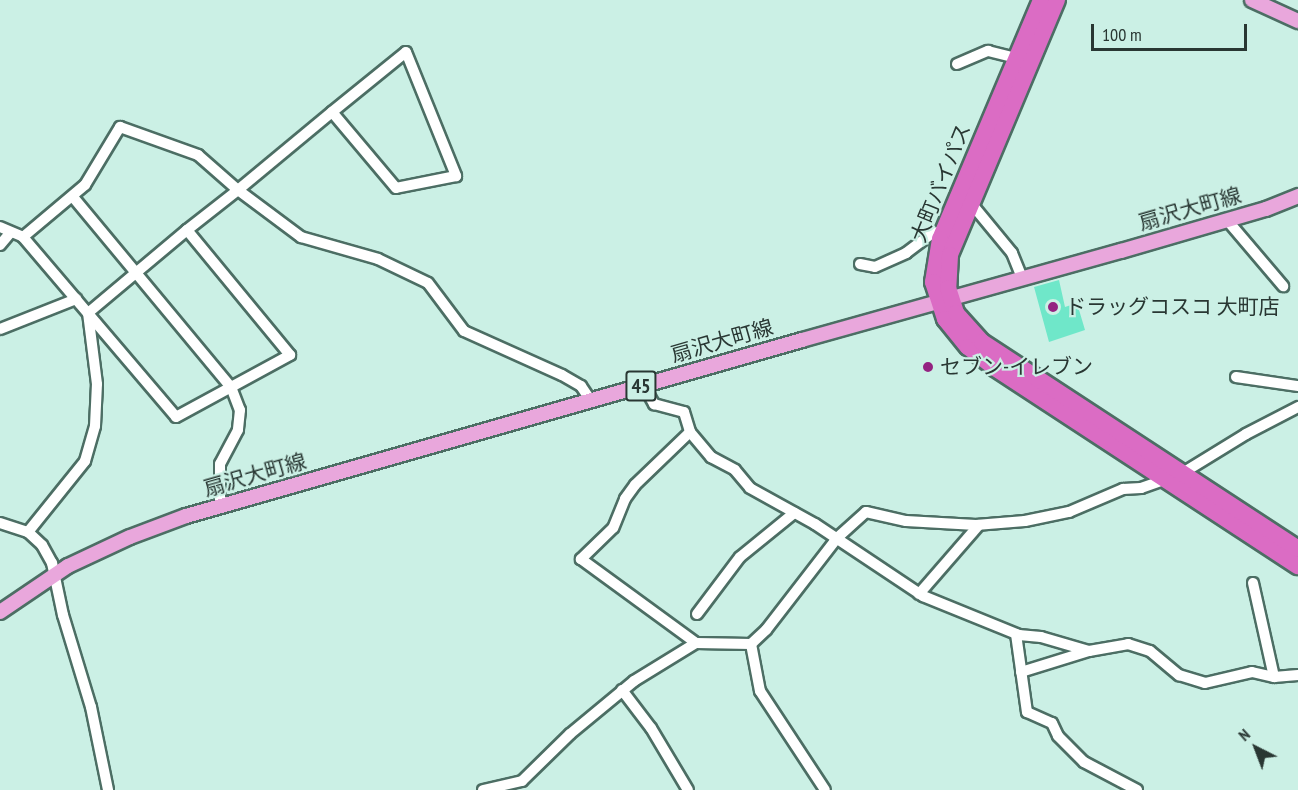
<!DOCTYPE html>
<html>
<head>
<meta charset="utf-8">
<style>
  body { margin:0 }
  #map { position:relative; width:1298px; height:790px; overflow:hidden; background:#cbf0e5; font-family:"PT Sans Narrow","Noto Sans JP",sans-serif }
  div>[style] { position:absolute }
  .building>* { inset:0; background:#6fe7c9 }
  .roads { filter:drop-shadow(2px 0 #4c6e64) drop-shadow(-2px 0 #4c6e64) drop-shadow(0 2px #4c6e64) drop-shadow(0 -2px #4c6e64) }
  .minor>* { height:10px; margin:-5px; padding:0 5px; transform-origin:5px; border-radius:5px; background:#fff }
  .major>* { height:14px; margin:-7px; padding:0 7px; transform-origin:7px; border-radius:7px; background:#e9a7dc }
  .highway>* { height:16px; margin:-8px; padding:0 8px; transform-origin:8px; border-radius:8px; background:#db6cc4 }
  .dots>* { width:16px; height:16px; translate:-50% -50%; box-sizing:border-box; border:3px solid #cbf0e5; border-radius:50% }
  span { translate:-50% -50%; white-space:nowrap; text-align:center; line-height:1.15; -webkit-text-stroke:4.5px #cbf0e5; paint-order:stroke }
  .shield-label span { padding:2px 4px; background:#cbf0e5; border:2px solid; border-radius:4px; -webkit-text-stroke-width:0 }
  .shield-label { font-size:20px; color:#293733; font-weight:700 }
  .street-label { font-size:21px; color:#293733 }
  .poi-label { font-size:21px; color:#293733 }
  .left { translate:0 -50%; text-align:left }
  .north { position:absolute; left:1226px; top:718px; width:60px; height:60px; -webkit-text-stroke:4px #cbf0e5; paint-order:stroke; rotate:318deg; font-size:16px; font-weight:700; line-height:24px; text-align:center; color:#293733 }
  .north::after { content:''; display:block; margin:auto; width:21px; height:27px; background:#293733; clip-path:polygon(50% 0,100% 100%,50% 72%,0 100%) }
  .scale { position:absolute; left:1091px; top:24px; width:156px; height:27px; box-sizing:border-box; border:3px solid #293733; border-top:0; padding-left:8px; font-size:18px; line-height:21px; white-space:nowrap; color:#293733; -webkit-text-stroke:4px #cbf0e5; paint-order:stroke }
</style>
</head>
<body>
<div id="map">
  <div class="building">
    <i style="clip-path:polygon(1059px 280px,1065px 307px,1077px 303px,1085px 330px,1049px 342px,1034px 287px)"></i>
  </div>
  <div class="roads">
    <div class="minor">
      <i style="left:957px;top:64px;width:34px;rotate:-23deg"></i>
      <i style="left:988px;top:51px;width:29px;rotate:14deg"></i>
      <i style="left:73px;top:197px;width:247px;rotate:50.3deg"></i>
      <i style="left:231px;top:387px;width:25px;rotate:69deg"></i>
      <i style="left:240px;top:410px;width:20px;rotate:96deg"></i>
      <i style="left:238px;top:430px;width:38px;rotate:118deg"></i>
      <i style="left:220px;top:464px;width:43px;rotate:90deg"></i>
      <i style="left:970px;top:202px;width:66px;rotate:50.5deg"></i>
      <i style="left:1012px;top:253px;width:27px;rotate:68deg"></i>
      <i style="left:1227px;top:220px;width:87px;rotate:49.7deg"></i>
      <i style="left:0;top:227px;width:25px;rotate:23deg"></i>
      <i style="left:23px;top:237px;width:236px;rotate:49.6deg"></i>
      <i style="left:176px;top:417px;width:130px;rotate:-28.5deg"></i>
      <i style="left:290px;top:355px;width:162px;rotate:-129.5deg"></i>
      <i style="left:23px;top:237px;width:81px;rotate:-40deg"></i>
      <i style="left:85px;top:185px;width:68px;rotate:-58.9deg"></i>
      <i style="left:120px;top:127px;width:83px;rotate:19.7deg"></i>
      <i style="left:198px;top:155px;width:53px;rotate:41.2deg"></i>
      <i style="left:238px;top:190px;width:79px;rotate:36.7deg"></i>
      <i style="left:301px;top:237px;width:80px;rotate:15.9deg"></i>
      <i style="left:378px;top:259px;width:55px;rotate:25.6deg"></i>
      <i style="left:428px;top:283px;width:60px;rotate:53.1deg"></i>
      <i style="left:464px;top:331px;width:107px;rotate:24.2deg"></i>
      <i style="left:562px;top:375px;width:22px;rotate:30deg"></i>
      <i style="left:581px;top:386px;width:18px;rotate:56deg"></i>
      <i style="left:0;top:245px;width:16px;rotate:-50deg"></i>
      <i style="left:860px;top:264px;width:15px;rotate:11deg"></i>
      <i style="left:875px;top:267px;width:34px;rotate:-24deg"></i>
      <i style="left:906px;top:253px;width:34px;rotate:-37deg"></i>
      <i style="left:933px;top:233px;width:10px;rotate:-11deg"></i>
      <i style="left:88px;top:313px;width:129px;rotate:-40deg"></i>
      <i style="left:187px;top:230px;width:65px;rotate:-38.1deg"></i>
      <i style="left:238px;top:190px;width:122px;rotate:-39.7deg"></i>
      <i style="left:332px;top:112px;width:95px;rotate:-39deg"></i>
      <i style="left:406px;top:52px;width:134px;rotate:68deg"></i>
      <i style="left:456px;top:176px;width:61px;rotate:168.7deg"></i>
      <i style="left:396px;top:188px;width:99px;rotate:-130.1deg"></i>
      <i style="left:0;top:329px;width:82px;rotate:-21.5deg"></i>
      <i style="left:1236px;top:377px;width:63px;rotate:8.3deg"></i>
      <i style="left:644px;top:386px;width:21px;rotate:61deg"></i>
      <i style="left:654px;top:404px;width:31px;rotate:15deg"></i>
      <i style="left:684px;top:412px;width:21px;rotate:73deg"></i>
      <i style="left:690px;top:432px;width:33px;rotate:50deg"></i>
      <i style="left:711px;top:457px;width:27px;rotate:28deg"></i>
      <i style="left:735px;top:470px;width:23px;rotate:50deg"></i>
      <i style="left:750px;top:488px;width:74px;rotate:29deg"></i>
      <i style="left:815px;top:524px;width:130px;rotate:33.7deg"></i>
      <i style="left:923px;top:596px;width:104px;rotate:22.1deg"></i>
      <i style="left:1019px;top:635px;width:22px;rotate:5deg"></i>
      <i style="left:1041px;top:637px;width:50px;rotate:16.3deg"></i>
      <i style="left:1089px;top:651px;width:40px;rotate:-10deg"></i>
      <i style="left:1128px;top:644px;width:23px;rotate:18deg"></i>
      <i style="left:1150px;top:651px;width:38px;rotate:40deg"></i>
      <i style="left:1179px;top:675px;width:27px;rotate:17deg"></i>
      <i style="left:1205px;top:683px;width:48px;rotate:-13.2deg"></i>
      <i style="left:1252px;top:672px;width:23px;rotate:13deg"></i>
      <i style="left:1274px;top:677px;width:24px;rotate:-5deg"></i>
      <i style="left:690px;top:432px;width:76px;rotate:136.1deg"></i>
      <i style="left:635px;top:485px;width:17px;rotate:126deg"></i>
      <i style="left:625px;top:499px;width:31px;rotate:112deg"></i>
      <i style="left:613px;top:528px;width:45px;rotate:135.9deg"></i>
      <i style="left:581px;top:559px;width:142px;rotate:36.1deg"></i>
      <i style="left:0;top:523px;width:29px;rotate:18deg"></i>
      <i style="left:28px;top:532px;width:19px;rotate:43deg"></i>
      <i style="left:42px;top:545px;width:21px;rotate:61deg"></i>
      <i style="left:52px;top:563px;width:53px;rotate:78.1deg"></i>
      <i style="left:63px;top:615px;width:96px;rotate:73.1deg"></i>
      <i style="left:91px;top:707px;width:85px;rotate:78.4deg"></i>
      <i style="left:28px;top:532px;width:91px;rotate:-51.2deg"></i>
      <i style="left:85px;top:461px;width:36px;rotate:-74deg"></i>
      <i style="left:95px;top:426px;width:42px;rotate:-87.3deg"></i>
      <i style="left:97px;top:384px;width:72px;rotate:-97.2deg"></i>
      <i style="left:1253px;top:583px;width:96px;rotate:77.4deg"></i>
      <i style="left:919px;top:594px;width:91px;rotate:-49deg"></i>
      <i style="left:697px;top:614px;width:71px;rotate:-53deg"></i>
      <i style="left:740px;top:557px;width:70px;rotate:-39.2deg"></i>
      <i style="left:1016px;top:634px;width:79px;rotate:82deg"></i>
      <i style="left:1027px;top:712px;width:27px;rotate:24deg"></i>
      <i style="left:1052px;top:723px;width:14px;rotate:65deg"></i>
      <i style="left:1058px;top:736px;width:37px;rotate:45deg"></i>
      <i style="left:1084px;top:762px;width:60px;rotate:27.8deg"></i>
      <i style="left:751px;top:644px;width:48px;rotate:79.2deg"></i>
      <i style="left:760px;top:691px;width:118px;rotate:56.7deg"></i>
      <i style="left:1021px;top:672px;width:71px;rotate:-17.2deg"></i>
      <i style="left:622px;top:690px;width:48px;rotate:52.7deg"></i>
      <i style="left:651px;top:728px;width:72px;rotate:59.2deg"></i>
      <i style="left:483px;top:790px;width:40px;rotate:-13deg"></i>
      <i style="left:522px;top:781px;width:67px;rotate:-44.4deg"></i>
      <i style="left:570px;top:734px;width:83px;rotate:-39.6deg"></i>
      <i style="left:634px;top:681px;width:73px;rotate:-31.5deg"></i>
      <i style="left:696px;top:643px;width:55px;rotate:1deg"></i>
      <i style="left:751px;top:644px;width:21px;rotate:-43deg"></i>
      <i style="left:766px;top:630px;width:116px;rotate:-52.3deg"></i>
      <i style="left:837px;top:538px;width:39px;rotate:-42deg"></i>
      <i style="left:866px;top:512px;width:41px;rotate:12.7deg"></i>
      <i style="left:906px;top:521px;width:70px;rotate:3.3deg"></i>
      <i style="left:976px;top:525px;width:49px;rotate:-4.7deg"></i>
      <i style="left:1025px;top:521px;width:45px;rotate:-11.6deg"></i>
      <i style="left:1069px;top:512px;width:59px;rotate:-23.1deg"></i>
      <i style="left:1123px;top:489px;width:18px;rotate:-3deg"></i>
      <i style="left:1141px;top:488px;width:42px;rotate:-19.3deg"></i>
      <i style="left:1181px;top:474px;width:76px;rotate:-31.6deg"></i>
      <i style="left:1246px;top:434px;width:59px;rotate:-27.4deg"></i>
    </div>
    <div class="major">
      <i style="left:1252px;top:0;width:51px;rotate:24.5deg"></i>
      <i style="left:0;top:612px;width:82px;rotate:-34.1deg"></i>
      <i style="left:68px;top:566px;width:68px;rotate:-25.1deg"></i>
      <i style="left:130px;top:537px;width:60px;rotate:-20.6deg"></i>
      <i style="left:186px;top:516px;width:641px;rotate:-15.95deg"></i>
      <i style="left:802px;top:340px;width:331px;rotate:-15.6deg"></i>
      <i style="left:1121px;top:251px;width:151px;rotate:-16.2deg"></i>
      <i style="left:1266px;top:209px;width:35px;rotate:-22deg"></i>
    </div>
    <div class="highway">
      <i style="left:1041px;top:0;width:259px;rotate:112.9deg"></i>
      <i style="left:940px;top:239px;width:44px;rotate:99.2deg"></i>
      <i style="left:933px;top:282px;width:39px;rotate:72deg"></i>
      <i style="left:945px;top:319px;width:36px;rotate:51deg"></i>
      <i style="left:968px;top:347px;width:34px;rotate:38deg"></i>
      <i style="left:995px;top:368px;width:362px;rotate:33.2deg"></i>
      <i style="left:1057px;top:0;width:277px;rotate:112.8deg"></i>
      <i style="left:950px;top:255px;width:33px;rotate:93deg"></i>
      <i style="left:948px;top:288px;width:26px;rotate:72deg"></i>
      <i style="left:956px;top:313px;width:39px;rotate:48deg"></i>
      <i style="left:982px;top:342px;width:378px;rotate:33.2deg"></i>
    </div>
  </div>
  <div class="dots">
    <i style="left:1053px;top:307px;background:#942281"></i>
    <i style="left:928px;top:367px;background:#942281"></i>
  </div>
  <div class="shield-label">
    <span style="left:641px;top:386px">45</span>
  </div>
  <div class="street-label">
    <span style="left:941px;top:183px;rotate:-68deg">大町バイパス</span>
    <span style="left:1190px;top:209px;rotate:-16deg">扇沢大町線</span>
    <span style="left:722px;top:341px;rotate:-16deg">扇沢大町線</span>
    <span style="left:255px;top:475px;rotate:-16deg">扇沢大町線</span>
  </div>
  <div class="poi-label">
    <span class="left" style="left:1065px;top:307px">ドラッグコスコ 大町店</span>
    <span class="left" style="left:940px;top:367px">セブン-イレブン</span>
  </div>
  <div class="north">N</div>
  <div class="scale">100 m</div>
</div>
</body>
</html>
